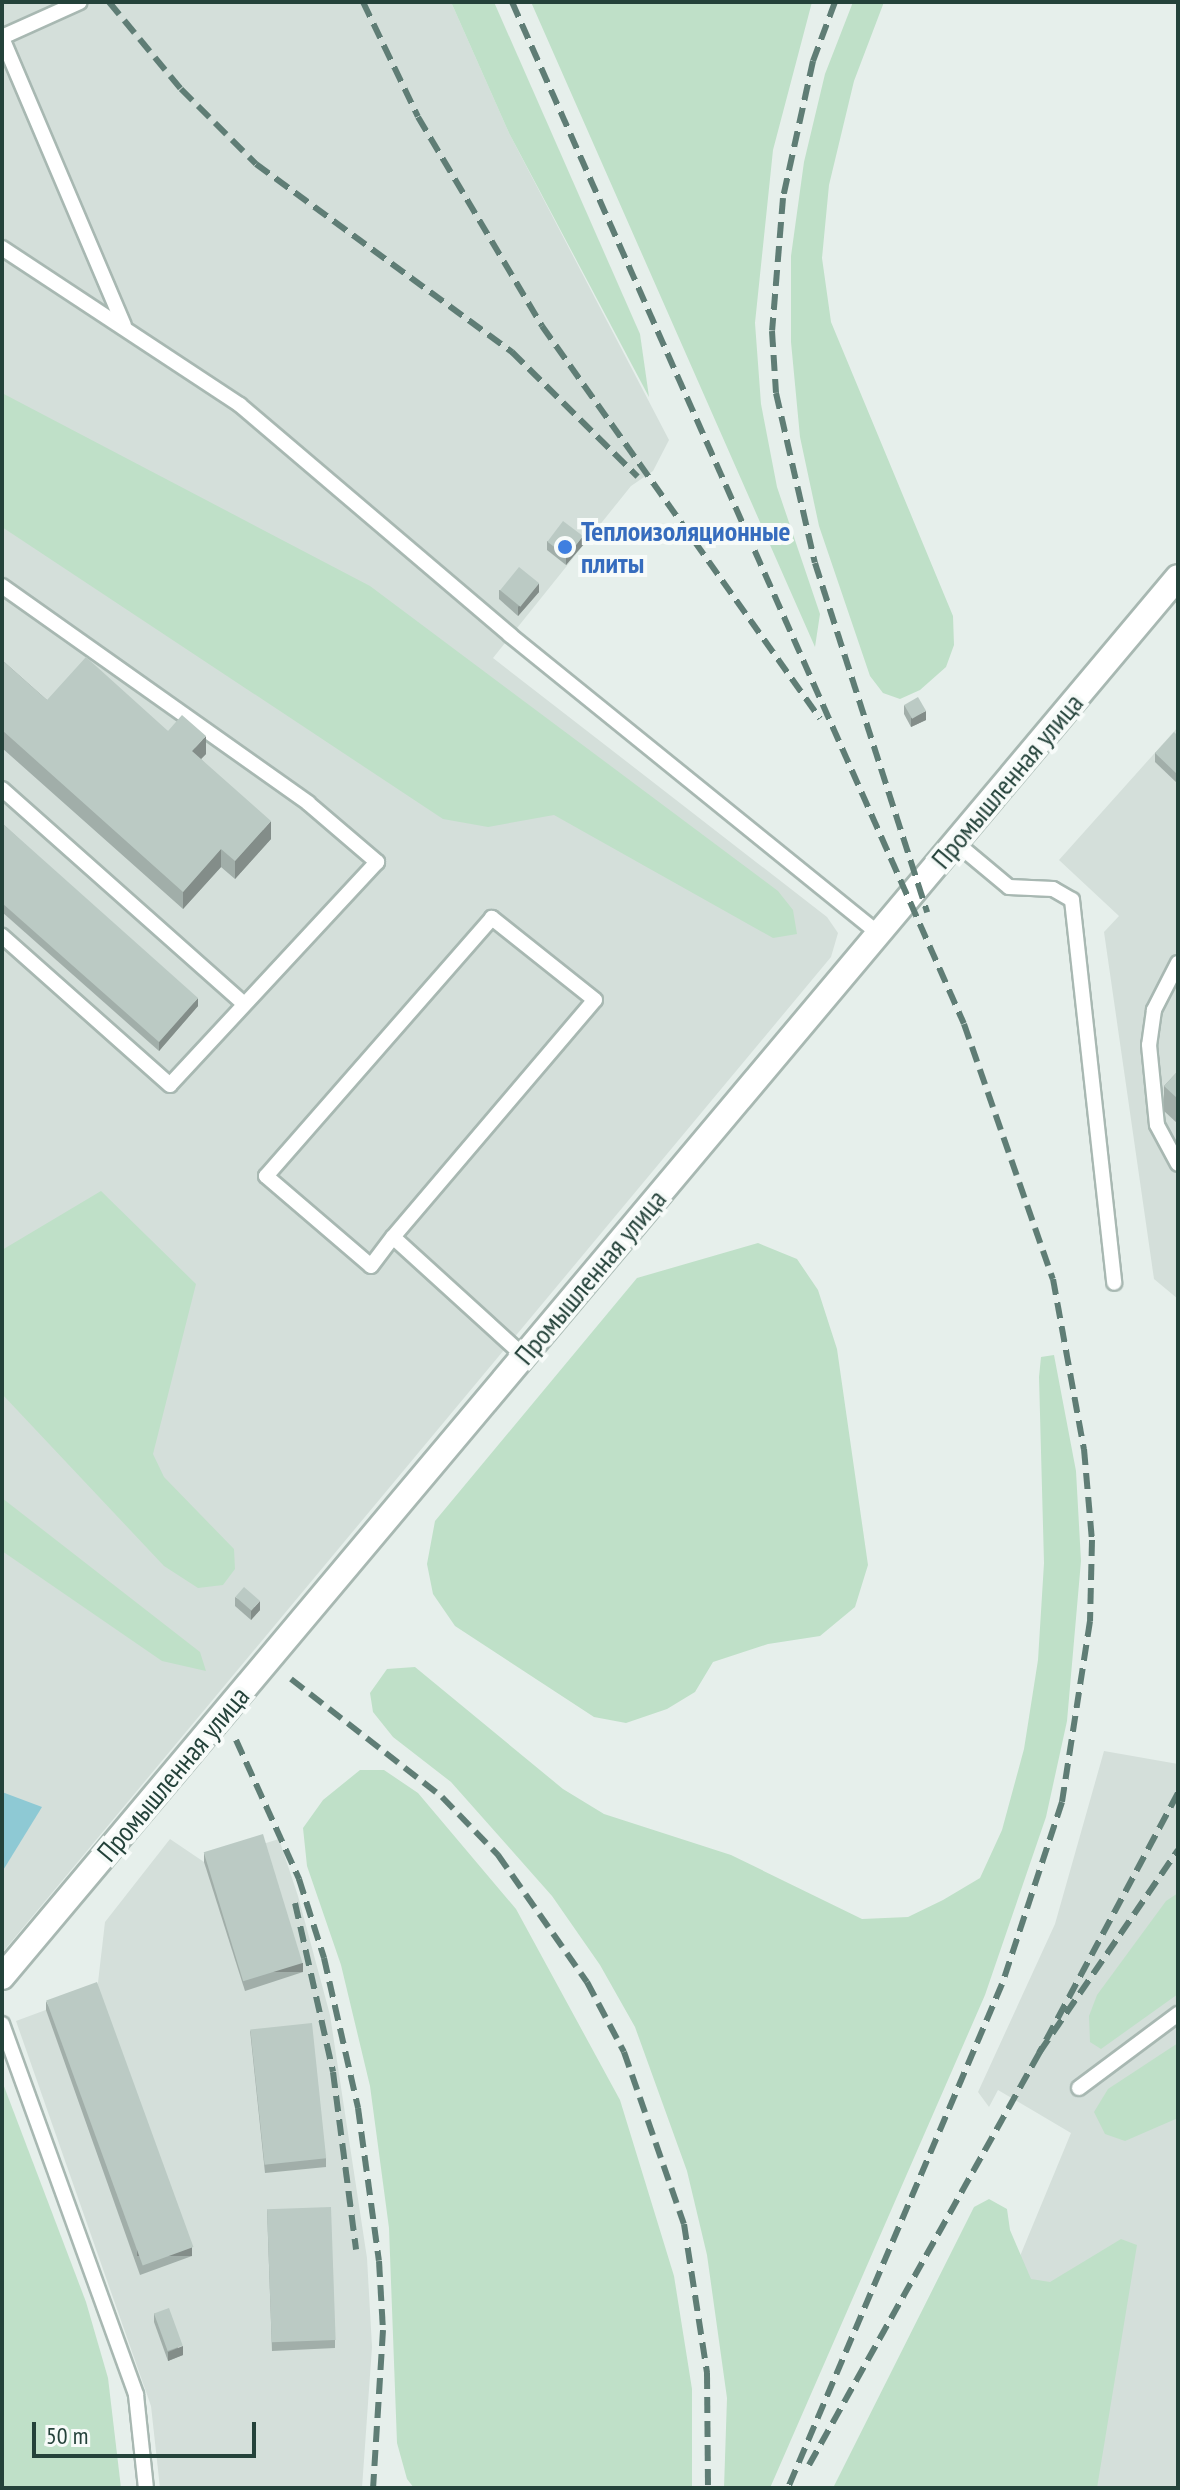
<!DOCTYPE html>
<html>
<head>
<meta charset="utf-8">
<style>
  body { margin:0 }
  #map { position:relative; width:1180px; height:2490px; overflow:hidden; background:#e6efeb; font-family:"PT Sans Narrow",sans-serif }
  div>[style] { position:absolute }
  .built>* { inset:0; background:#d4dfda }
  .green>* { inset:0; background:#bfe0c8 }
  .water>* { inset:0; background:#8ec9d4 }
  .roads { filter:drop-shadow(2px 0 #a8b8b2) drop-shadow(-2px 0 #a8b8b2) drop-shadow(0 2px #a8b8b2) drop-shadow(0 -2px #a8b8b2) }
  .lane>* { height:14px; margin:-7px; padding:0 7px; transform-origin:7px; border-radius:7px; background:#fff }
  .street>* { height:24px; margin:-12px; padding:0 12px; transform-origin:12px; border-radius:12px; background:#fff }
  .rail>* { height:6px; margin-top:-3px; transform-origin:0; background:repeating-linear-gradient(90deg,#5f7d75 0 16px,transparent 0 24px) }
  .wall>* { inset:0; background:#a1aea9 }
  .shaded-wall>* { inset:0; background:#838d89; transform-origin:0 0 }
  .building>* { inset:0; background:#bbcac4; transform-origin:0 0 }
  .dots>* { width:22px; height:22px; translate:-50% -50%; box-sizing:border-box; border:4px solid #f7fbf9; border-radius:50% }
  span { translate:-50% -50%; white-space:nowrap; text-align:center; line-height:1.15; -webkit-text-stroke:8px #f7fbf9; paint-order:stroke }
  .shop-label { font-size:28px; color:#366cbe; font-weight:700 }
  .left { translate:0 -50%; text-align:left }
  .street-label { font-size:28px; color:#24423a }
  .frame { position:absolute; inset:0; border:4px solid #24423a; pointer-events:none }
  .scale { position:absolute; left:32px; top:2422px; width:224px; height:36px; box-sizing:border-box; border:4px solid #24423a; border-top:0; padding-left:10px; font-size:24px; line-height:28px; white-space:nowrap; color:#24423a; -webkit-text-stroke:6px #f7fbf9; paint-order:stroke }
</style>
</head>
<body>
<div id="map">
  <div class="built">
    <i style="clip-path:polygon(2px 2px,451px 2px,509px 133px,669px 440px,653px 471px,631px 486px,493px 658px,827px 917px,838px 933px,831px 957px,2px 1953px)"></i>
    <i style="clip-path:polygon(1178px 727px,1178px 1299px,1154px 1279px,1104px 932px,1119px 916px,1059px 860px)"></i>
    <i style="clip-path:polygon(1104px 1751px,1178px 1764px,1178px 2488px,924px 2488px,1071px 2133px,998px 2090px,989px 2107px,978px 2092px,1055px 1924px)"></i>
    <i style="clip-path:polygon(170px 1839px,204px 1862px,279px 1839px,298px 1896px,330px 2015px,367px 2258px,372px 2347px,362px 2488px,160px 2488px,151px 2406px,16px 2021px,97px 1991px,105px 1922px)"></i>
  </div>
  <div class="green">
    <i style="clip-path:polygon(451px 2px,494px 2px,640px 334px,649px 397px,509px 133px)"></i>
    <i style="clip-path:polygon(531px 2px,812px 2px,773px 150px,755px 323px,761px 404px,777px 487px,820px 614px,815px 647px)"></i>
    <i style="clip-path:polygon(853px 2px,884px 2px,854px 81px,829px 185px,822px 258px,831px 322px,953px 616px,954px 645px,946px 667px,920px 690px,900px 699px,883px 693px,870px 676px,819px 526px,800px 437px,791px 342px,791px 256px,804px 162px,825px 74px)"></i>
    <i style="clip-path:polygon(2px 393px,370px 586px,778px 891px,793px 910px,797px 934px,773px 938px,554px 815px,488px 827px,443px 819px,2px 527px)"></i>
    <i style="clip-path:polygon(101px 1191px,196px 1284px,153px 1454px,164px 1477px,234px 1549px,235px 1569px,223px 1585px,198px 1588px,164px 1566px,2px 1394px,2px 1250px)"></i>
    <i style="clip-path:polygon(758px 1243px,797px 1259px,818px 1290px,837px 1349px,868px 1565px,855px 1607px,820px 1636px,768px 1644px,713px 1662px,695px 1692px,667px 1709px,626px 1723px,594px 1717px,455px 1626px,433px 1594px,427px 1564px,435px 1521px,637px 1278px)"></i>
    <i style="clip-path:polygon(1054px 1355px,1076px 1471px,1081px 1561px,1067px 1721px,1046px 1817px,985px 1995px,770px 2488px,724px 2488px,727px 2398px,707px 2255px,687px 2171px,635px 2027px,600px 1965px,552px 1896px,451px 1782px,393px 1737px,373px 1712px,370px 1693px,387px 1669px,415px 1667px,563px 1789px,604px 1814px,731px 1855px,862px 1919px,908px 1917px,943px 1900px,980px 1878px,1002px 1830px,1024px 1749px,1038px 1660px,1044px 1563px,1039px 1377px,1041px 1357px)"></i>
    <i style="clip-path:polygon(2px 1498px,200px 1652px,206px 1671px,162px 1661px,2px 1551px)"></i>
    <i style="clip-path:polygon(360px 1770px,384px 1770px,418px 1793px,516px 1909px,620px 2100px,674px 2276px,692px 2389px,692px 2488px,414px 2488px,407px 2479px,397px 2443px,389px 2228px,370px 2086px,341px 1965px,307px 1866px,303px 1828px,323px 1800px)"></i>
    <i style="clip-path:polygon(1178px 1893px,1178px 1994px,1101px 2049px,1090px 2042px,1089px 2016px,1097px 1995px,1166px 1901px)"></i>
    <i style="clip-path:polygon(1178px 2043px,1178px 2118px,1125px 2141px,1105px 2134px,1094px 2112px,1108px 2089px)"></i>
    <i style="clip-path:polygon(2px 2081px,86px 2302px,108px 2378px,121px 2488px,2px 2488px)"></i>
    <i style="clip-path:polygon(989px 2199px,1007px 2209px,1010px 2230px,1031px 2279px,1050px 2282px,1121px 2239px,1137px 2245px,1097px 2488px,833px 2488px,974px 2207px)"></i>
  </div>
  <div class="water">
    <i style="clip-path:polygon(2px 1792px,42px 1807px,2px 1872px)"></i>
  </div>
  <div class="roads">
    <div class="lane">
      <i style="left:2px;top:37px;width:85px;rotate:-24.2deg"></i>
      <i style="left:2px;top:38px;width:312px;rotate:67deg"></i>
      <i style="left:2px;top:248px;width:285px;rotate:33.4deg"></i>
      <i style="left:240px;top:405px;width:355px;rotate:40.4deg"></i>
      <i style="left:510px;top:635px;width:475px;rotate:39deg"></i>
      <i style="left:2px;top:586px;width:375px;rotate:35.3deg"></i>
      <i style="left:308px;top:803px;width:91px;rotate:40.5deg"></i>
      <i style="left:377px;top:862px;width:304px;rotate:132.9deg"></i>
      <i style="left:170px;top:1085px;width:225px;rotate:-138.4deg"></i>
      <i style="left:2px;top:789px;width:324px;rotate:41.6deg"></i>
      <i style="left:955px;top:842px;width:70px;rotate:39.8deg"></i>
      <i style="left:1009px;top:887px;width:44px;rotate:2.6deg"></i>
      <i style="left:1053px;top:889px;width:22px;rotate:30deg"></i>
      <i style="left:1072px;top:900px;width:385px;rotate:83.7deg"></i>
      <i style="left:1178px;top:963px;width:53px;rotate:117.1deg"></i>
      <i style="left:1154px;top:1010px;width:35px;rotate:98deg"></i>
      <i style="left:1149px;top:1045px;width:80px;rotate:84.3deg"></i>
      <i style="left:1157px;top:1125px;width:44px;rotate:61.7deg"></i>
      <i style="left:393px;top:1237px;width:311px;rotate:-49.6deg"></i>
      <i style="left:595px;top:1000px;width:132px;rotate:-141.5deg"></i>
      <i style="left:492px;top:918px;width:343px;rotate:131.2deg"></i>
      <i style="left:266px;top:1176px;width:138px;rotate:40.6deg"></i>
      <i style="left:371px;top:1266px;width:36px;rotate:-53deg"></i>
      <i style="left:393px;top:1237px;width:177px;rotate:42.3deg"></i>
      <i style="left:2px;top:2024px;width:394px;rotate:70.1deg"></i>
      <i style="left:136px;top:2395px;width:94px;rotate:83.9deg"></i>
      <i style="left:1079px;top:2088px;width:124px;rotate:-36.8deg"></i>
    </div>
    <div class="street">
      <i style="left:2px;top:1977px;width:1828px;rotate:-49.97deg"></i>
    </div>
  </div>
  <div class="rail">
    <i style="left:109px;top:2px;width:113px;rotate:50.4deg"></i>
    <i style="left:181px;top:89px;width:106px;rotate:45deg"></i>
    <i style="left:256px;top:164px;width:318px;rotate:36.3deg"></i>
    <i style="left:512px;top:352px;width:177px;rotate:44.8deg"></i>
    <i style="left:363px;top:2px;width:127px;rotate:64.4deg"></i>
    <i style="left:418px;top:117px;width:243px;rotate:59.3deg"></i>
    <i style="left:542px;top:326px;width:481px;rotate:54.7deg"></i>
    <i style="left:512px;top:2px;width:1117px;rotate:66.14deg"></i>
    <i style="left:964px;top:1024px;width:270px;rotate:70.8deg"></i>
    <i style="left:1053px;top:1279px;width:173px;rotate:79.7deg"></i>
    <i style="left:1084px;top:1449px;width:91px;rotate:85deg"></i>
    <i style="left:1092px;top:1540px;width:81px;rotate:91.4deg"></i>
    <i style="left:1090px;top:1621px;width:183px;rotate:98.8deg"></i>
    <i style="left:1062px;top:1802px;width:192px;rotate:108.2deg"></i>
    <i style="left:1002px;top:1984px;width:548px;rotate:113.01deg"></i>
    <i style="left:835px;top:2px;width:63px;rotate:110.4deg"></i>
    <i style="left:813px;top:61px;width:140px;rotate:102.4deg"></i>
    <i style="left:783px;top:198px;width:133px;rotate:94.7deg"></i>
    <i style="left:772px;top:331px;width:62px;rotate:86.3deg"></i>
    <i style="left:776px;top:393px;width:174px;rotate:77.1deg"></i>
    <i style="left:815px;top:563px;width:367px;rotate:72.2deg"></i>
    <i style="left:291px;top:1679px;width:192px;rotate:38deg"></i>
    <i style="left:442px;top:1797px;width:81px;rotate:46deg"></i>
    <i style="left:498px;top:1855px;width:155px;rotate:55deg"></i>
    <i style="left:587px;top:1982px;width:79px;rotate:62.1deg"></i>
    <i style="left:624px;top:2052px;width:182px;rotate:70.8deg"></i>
    <i style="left:684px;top:2224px;width:151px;rotate:81.2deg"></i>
    <i style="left:707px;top:2373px;width:115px;rotate:89.5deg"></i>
    <i style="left:236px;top:1740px;width:153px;rotate:65.6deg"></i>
    <i style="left:299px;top:1879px;width:83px;rotate:72.4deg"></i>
    <i style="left:324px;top:1958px;width:154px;rotate:77.2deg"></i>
    <i style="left:358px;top:2108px;width:154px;rotate:82.2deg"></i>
    <i style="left:379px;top:2261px;width:69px;rotate:86.7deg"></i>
    <i style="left:383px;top:2330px;width:158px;rotate:93.6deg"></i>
    <i style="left:1178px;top:1793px;width:295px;rotate:118.1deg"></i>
    <i style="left:1039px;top:2053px;width:246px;rotate:-55.6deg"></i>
    <i style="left:295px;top:1903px;width:173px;rotate:77.3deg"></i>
    <i style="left:333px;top:2072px;width:179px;rotate:82.6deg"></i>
    <i style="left:809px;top:2465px;width:472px;rotate:-60.8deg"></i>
  </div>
  <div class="wall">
    <i style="clip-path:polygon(547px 541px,583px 545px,566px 565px,547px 550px)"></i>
    <i style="clip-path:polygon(499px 590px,539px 592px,518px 616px,499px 599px)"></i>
    <i style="clip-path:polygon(2px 660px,47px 700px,168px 731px,206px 754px,201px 759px,271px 839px,235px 879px,221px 867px,183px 909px,2px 748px)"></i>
    <i style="clip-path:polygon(904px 705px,926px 720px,911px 727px,904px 714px)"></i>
    <i style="clip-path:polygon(1178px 736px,1178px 784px,1155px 762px,1155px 753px)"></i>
    <i style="clip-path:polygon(2px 823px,198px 1006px,159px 1051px,2px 912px)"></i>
    <i style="clip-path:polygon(1178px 1071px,1178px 1124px,1164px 1111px,1164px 1086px)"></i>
    <i style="clip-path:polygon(235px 1597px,260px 1610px,251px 1620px,235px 1606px)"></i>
    <i style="clip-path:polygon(204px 1853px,303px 1972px,245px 1991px,204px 1862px)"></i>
    <i style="clip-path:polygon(46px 2001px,192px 2256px,140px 2275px,46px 2010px)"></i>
    <i style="clip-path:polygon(250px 2030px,326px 2158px,326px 2167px,265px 2173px)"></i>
    <i style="clip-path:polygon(267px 2209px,335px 2340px,335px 2348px,272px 2351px)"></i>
    <i style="clip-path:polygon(154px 2313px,183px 2355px,168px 2361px,154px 2322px)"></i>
  </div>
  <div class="shaded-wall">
    <i style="clip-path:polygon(583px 536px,583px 545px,566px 565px,566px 556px)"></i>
    <i style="clip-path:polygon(539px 583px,539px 592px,518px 616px,518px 607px)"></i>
    <i style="clip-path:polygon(926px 711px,926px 720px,911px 727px,911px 718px)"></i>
    <i style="clip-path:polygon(206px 736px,206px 754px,192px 768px,192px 751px)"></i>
    <i style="clip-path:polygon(271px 821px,271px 839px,235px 879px,235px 861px)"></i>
    <i style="clip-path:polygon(221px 849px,221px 867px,183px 909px,183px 892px)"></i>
    <i style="clip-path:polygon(198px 998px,198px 1006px,159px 1051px,159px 1042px)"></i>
    <i style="clip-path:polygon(260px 1601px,260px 1610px,251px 1620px,251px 1611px)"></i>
    <i style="left:303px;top:1963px;width:9px;height:61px;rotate:90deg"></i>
    <i style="left:192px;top:2247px;width:9px;height:55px;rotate:90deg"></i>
    <i style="clip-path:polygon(183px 2346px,183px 2355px,168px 2361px,168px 2352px)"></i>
  </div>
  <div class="building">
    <i style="left:563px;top:521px;width:25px;height:26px;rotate:37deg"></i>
    <i style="left:519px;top:567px;width:26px;height:30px;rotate:39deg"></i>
    <i style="clip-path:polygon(86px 657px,168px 731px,182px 715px,206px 736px,192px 751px,271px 821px,235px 861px,221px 849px,183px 892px,2px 730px,2px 660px,47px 700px)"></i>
    <i style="left:918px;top:697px;width:16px;height:16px;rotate:60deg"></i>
    <i style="clip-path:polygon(1174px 732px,1178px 736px,1178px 775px,1155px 753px)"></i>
    <i style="clip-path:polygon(2px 823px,198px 998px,159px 1042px,2px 903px)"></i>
    <i style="clip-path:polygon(1178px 1071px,1178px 1099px,1164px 1086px)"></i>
    <i style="left:244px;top:1587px;width:21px;height:13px;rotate:41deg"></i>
    <i style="left:263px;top:1834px;width:135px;height:62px;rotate:73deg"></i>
    <i style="left:97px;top:1982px;width:282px;height:54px;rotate:70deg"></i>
    <i style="left:312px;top:2023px;width:136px;height:62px;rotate:84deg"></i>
    <i style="left:331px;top:2207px;width:133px;height:64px;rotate:88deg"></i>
    <i style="left:169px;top:2308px;width:40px;height:16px;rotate:70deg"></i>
  </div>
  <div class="dots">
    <i style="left:565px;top:547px;background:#3f7fe0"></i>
  </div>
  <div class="shop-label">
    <span class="left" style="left:581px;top:547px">Теплоизоляционные<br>плиты</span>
  </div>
  <div class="street-label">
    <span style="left:1007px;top:781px;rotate:-50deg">Промышленная улица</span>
    <span style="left:590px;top:1277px;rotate:-50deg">Промышленная улица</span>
    <span style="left:173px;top:1774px;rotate:-50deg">Промышленная улица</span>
  </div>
  <div class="frame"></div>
  <div class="scale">50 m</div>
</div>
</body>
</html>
